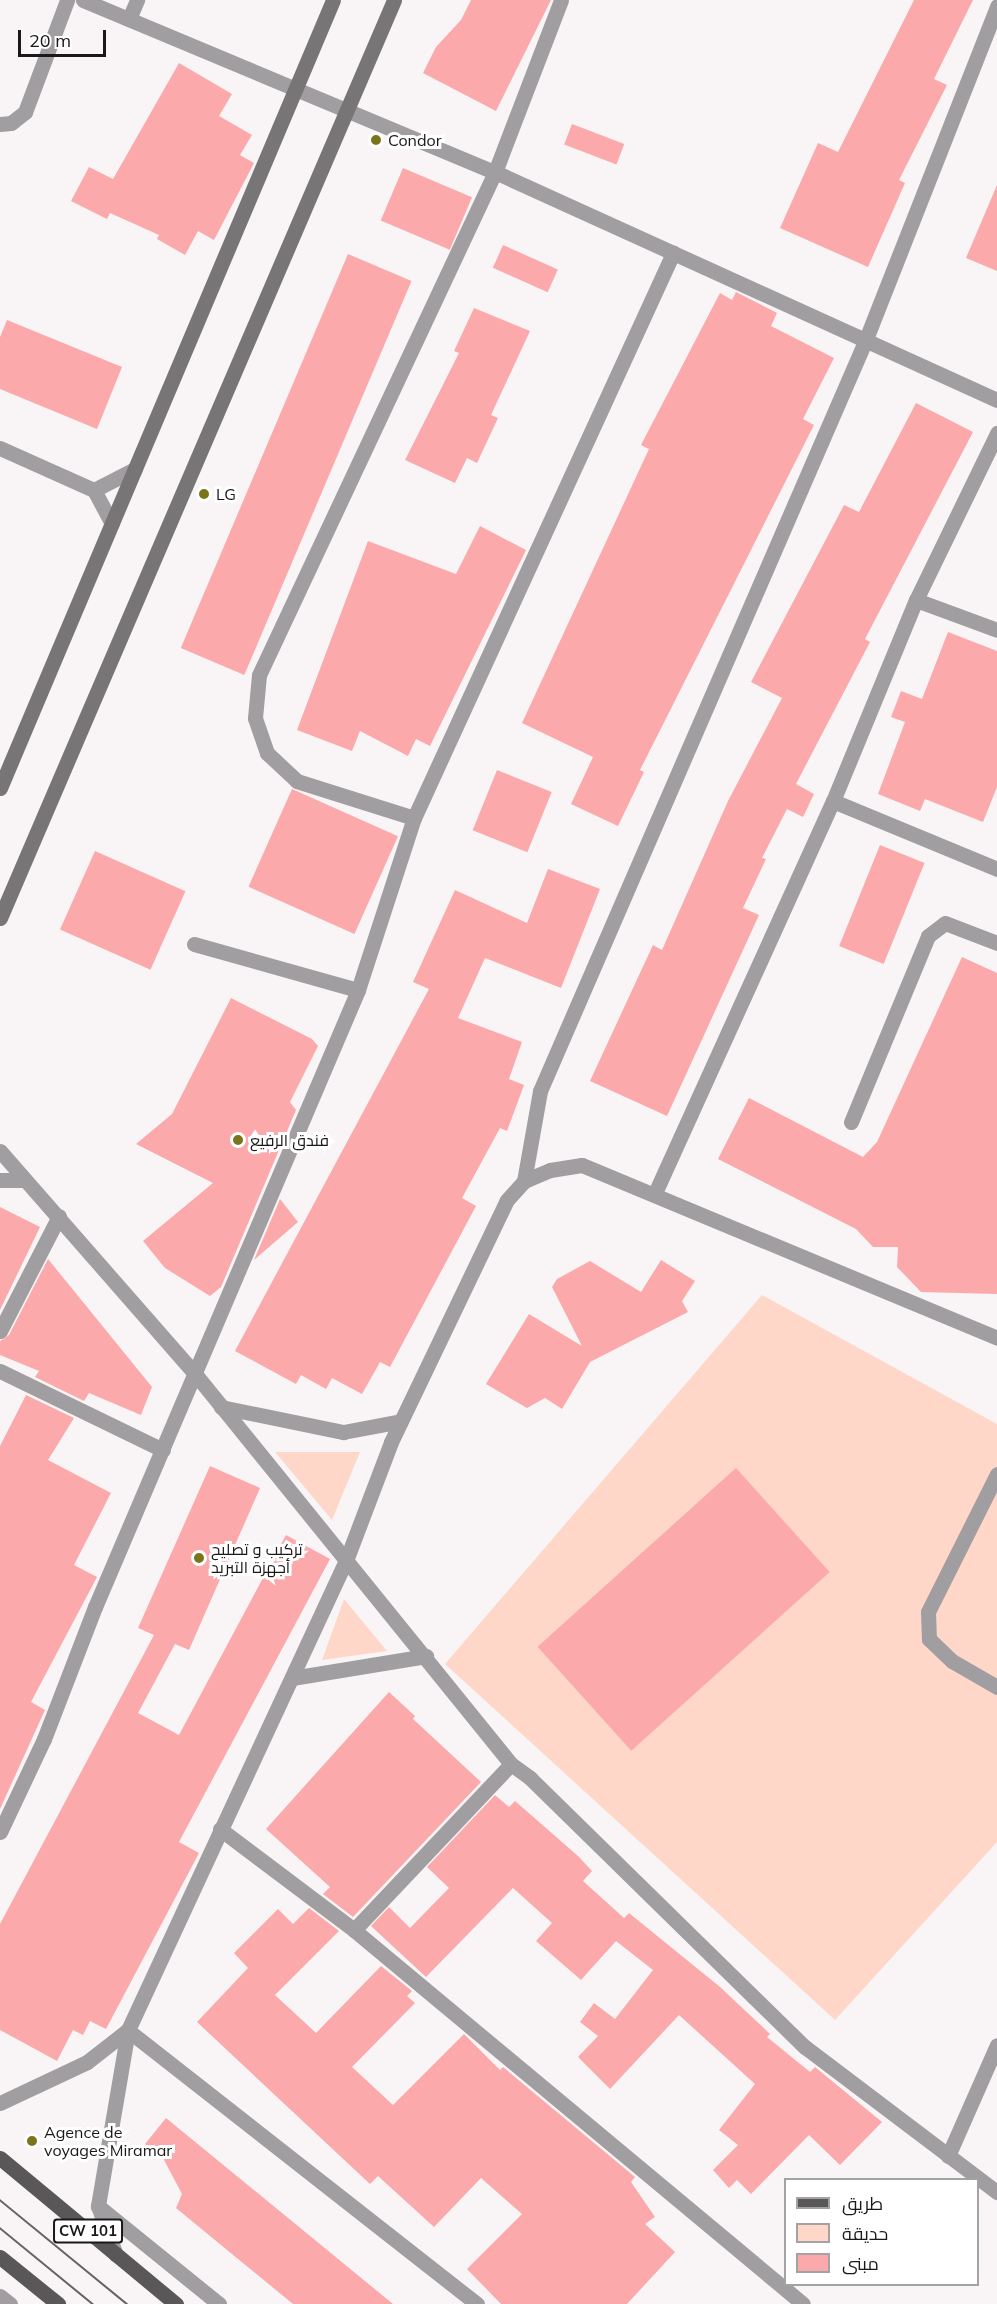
<!DOCTYPE html>
<html>
<head>
<meta charset="utf-8">
<style>
  body { margin:0 }
  #map { position:relative; width:997px; height:2304px; overflow:hidden; background:#f9f5f6; font-family:Mulish,Cairo,sans-serif }
  div>[style] { position:absolute }
  .green>* { inset:0; background:#fed7c9 }
  .building>* { inset:0; background:#fba9ab; transform-origin:0 0 }
  .service>* { height:15px; margin:-7.5px; padding:0 7.5px; transform-origin:7.5px; border-radius:7.5px; background:#a09ea0 }
  .minor>* { height:15px; margin:-7.5px; padding:0 7.5px; transform-origin:7.5px; border-radius:7.5px; background:#a09ea0 }
  .secondary>* { height:15px; margin:-7.5px; padding:0 7.5px; transform-origin:7.5px; border-radius:7.5px; background:#777576 }
  .primary>* { height:15px; margin:-7.5px; padding:0 7.5px; transform-origin:7.5px; border-radius:7.5px; background:#5a5759 }
  .tram>* { height:1.5px; margin:-0.75px; padding:0 0.75px; transform-origin:0.75px; border-radius:0.75px; background:#656263 }
  .dots>* { width:16px; height:16px; translate:-50% -50%; box-sizing:border-box; border:3px solid #fff; border-radius:50% }
  span { translate:-50% -50%; white-space:nowrap; text-align:center; line-height:1.15; -webkit-text-stroke:6px #fff; paint-order:stroke }
  .shield-label span { padding:2px 4px; background:#fff; border:2px solid; border-radius:4px; -webkit-text-stroke-width:0 }
  .shield-label { font-size:15px; color:#1a1819; font-weight:700 }
  .poi-label { font-size:16px; color:#1a1819 }
  .left { translate:0 -50%; text-align:left }
  .legend { position:absolute; left:784px; top:2178px; width:195px; height:108px; box-sizing:border-box; background:#fff; border:2px solid #a3a3a3; margin:0; padding:8px 10px; list-style:none; font-size:18px; color:#1a1819 }
  .legend li { display:flex; align-items:center; gap:12px; height:30px }
  .legend b { width:30px; border:2px solid #a3a3a3 }
  .scale { position:absolute; left:18px; top:30px; width:88px; height:27px; box-sizing:border-box; border:3px solid #1a1819; border-top:0; padding-left:8px; font-size:18px; line-height:21px; white-space:nowrap; color:#1a1819; -webkit-text-stroke:4px #fff; paint-order:stroke }
</style>
</head>
<body>
<div id="map">
  <div class="green">
    <i style="clip-path:polygon(762px 1295px,997px 1424px,997px 1842px,835px 2020px,445px 1664px)"></i>
    <i style="clip-path:polygon(275px 1452px,360px 1452px,332px 1520px)"></i>
    <i style="clip-path:polygon(344px 1599px,387px 1651px,322px 1660px)"></i>
  </div>
  <div class="building">
    <i style="clip-path:polygon(471px 0,551px 0,496px 111px,423px 73px,436px 47px,461px 20px)"></i>
    <i style="clip-path:polygon(914px 0,973px 0,934px 79px,947px 85px,899px 180px,905px 183px,868px 267px,780px 228px,818px 143px,838px 152px)"></i>
    <i style="clip-path:polygon(179px 63px,232px 94px,219px 116px,252px 135px,240px 155px,254px 163px,214px 240px,198px 231px,185px 255px,157px 239px,159px 235px,110px 213px,107px 219px,71px 201px,89px 167px,113px 179px)"></i>
    <i style="left:572px;top:124px;width:56px;height:22px;rotate:21deg"></i>
    <i style="left:403px;top:168px;width:75px;height:57px;rotate:23deg"></i>
    <i style="clip-path:polygon(997px 185px,997px 271px,966px 258px)"></i>
    <i style="left:503px;top:245px;width:60px;height:25px;rotate:24deg"></i>
    <i style="left:348px;top:254px;width:69px;height:428px;rotate:23deg"></i>
    <i style="clip-path:polygon(736px 292px,777px 313px,771px 326px,834px 358px,803px 419px,814px 425px,640px 770px,644px 772px,618px 826px,571px 804px,593px 757px,522px 723px,649px 449px,641px 445px,720px 293px,732px 300px)"></i>
    <i style="clip-path:polygon(474px 308px,530px 331px,491px 415px,498px 418px,477px 463px,467px 458px,455px 483px,405px 460px,459px 353px,454px 351px)"></i>
    <i style="clip-path:polygon(7px 320px,122px 367px,97px 429px,0 389px,0 337px)"></i>
    <i style="clip-path:polygon(916px 403px,973px 432px,865px 639px,870px 642px,796px 784px,814px 794px,803px 817px,787px 809px,762px 858px,766px 859px,743px 908px,759px 915px,667px 1116px,590px 1081px,653px 945px,662px 950px,728px 801px,782px 698px,751px 682px,844px 505px,859px 512px)"></i>
    <i style="clip-path:polygon(480px 526px,526px 550px,430px 746px,416px 739px,408px 756px,360px 731px,352px 751px,297px 730px,368px 541px,456px 574px)"></i>
    <i style="clip-path:polygon(948px 632px,997px 651px,997px 787px,983px 822px,925px 799px,920px 811px,878px 794px,905px 722px,891px 717px,901px 691px,922px 699px)"></i>
    <i style="left:497px;top:770px;width:59px;height:65px;rotate:22deg"></i>
    <i style="left:292px;top:789px;width:116px;height:107px;rotate:24deg"></i>
    <i style="left:880px;top:845px;width:48px;height:109px;rotate:22deg"></i>
    <i style="left:95px;top:851px;width:99px;height:86px;rotate:24deg"></i>
    <i style="clip-path:polygon(548px 869px,600px 889px,561px 988px,485px 958px,458px 1018px,522px 1042px,509px 1079px,524px 1085px,507px 1131px,500px 1128px,462px 1198px,476px 1206px,390px 1367px,380px 1362px,362px 1394px,332px 1378px,326px 1389px,301px 1375px,296px 1384px,235px 1351px,429px 989px,413px 982px,455px 890px,527px 923px)"></i>
    <i style="clip-path:polygon(962px 957px,997px 973px,997px 1294px,921px 1292px,897px 1267px,898px 1247px,873px 1247px,856px 1229px,718px 1159px,749px 1098px,863px 1157px,877px 1142px)"></i>
    <i style="clip-path:polygon(231px 998px,312px 1039px,318px 1046px,290px 1102px,296px 1110px,221px 1287px,210px 1296px,165px 1268px,143px 1241px,213px 1183px,136px 1144px,172px 1114px)"></i>
    <i style="clip-path:polygon(280px 1199px,298px 1222px,254px 1260px)"></i>
    <i style="clip-path:polygon(0 1207px,40px 1227px,0 1310px)"></i>
    <i style="clip-path:polygon(48px 1259px,152px 1387px,141px 1415px,89px 1393px,84px 1401px,35px 1377px,39px 1371px,0 1355px,0 1341px,9px 1335px)"></i>
    <i style="clip-path:polygon(661px 1260px,695px 1281px,682px 1301px,688px 1312px,590px 1362px,562px 1409px,545px 1398px,527px 1408px,486px 1384px,529px 1314px,582px 1346px,552px 1287px,557px 1279px,590px 1261px,641px 1292px)"></i>
    <i style="clip-path:polygon(26px 1395px,74px 1418px,48px 1460px,111px 1493px,74px 1565px,97px 1577px,31px 1702px,45px 1710px,0 1809px,0 1446px)"></i>
    <i style="clip-path:polygon(210px 1466px,260px 1488px,189px 1650px,175px 1644px,138px 1713px,179px 1735px,286px 1535px,330px 1559px,179px 1842px,199px 1853px,106px 2029px,90px 2021px,83px 2035px,73px 2030px,57px 2061px,0 2030px,0 1924px,154px 1635px,138px 1628px)"></i>
    <i style="left:736px;top:1468px;width:140px;height:267px;rotate:48deg"></i>
    <i style="clip-path:polygon(389px 1692px,415px 1716px,413px 1719px,481px 1782px,353px 1917px,323px 1894px,330px 1887px,266px 1829px)"></i>
    <i style="clip-path:polygon(495px 1795px,509px 1807px,515px 1801px,578px 1856px,592px 1871px,583px 1881px,624px 1918px,629px 1913px,720px 1987px,770px 2034px,767px 2037px,810px 2072px,815px 2067px,882px 2122px,840px 2165px,809px 2135px,751px 2194px,737px 2180px,729px 2188px,713px 2170px,738px 2145px,719px 2130px,755px 2084px,679px 2015px,610px 2089px,578px 2057px,598px 2036px,580px 2022px,594px 2003px,615px 2019px,653px 1970px,616px 1941px,581px 1980px,536px 1941px,552px 1923px,513px 1888px,426px 1977px,371px 1926px,389px 1907px,410px 1928px,449px 1888px,427px 1867px)"></i>
    <i style="clip-path:polygon(309px 1908px,339px 1931px,275px 1995px,316px 2033px,381px 1966px,412px 1991px,407px 1996px,415px 2003px,352px 2067px,393px 2105px,464px 2034px,500px 2070px,503px 2067px,635px 2177px,631px 2182px,655px 2217px,645px 2224px,675px 2252px,627px 2304px,501px 2304px,467px 2269px,522px 2214px,481px 2178px,434px 2227px,378px 2176px,370px 2184px,197px 2022px,248px 1968px,234px 1953px,278px 1909px,293px 1924px)"></i>
    <i style="clip-path:polygon(166px 2118px,393px 2304px,293px 2304px,176px 2208px,182px 2194px,163px 2158px,145px 2144px)"></i>
  </div>
  <div class="service">
    <i style="left:194px;top:944px;width:170px;rotate:15.7deg"></i>
    <i style="left:851px;top:1122px;width:201px;rotate:-67.5deg"></i>
    <i style="left:928px;top:936px;width:21px;rotate:-37deg"></i>
    <i style="left:945px;top:923px;width:56px;rotate:21deg"></i>
    <i style="left:997px;top:1474px;width:154px;rotate:116.6deg"></i>
    <i style="left:928px;top:1612px;width:27px;rotate:88deg"></i>
    <i style="left:929px;top:1639px;width:32px;rotate:44deg"></i>
    <i style="left:952px;top:1661px;width:52px;rotate:30deg"></i>
  </div>
  <div class="minor">
    <i style="left:83px;top:0;width:446px;rotate:22.7deg"></i>
    <i style="left:495px;top:172px;width:551px;rotate:24.43deg"></i>
    <i style="left:129px;top:19px;width:21px;rotate:-67deg"></i>
    <i style="left:0;top:124px;width:11px;rotate:-5deg"></i>
    <i style="left:11px;top:123px;width:18px;rotate:-38deg"></i>
    <i style="left:25px;top:112px;width:120px;rotate:-69.4deg"></i>
    <i style="left:0;top:448px;width:103px;rotate:24.1deg"></i>
    <i style="left:94px;top:490px;width:38px;rotate:62deg"></i>
    <i style="left:94px;top:490px;width:46px;rotate:-27.1deg"></i>
    <i style="left:916px;top:600px;width:86px;rotate:20.3deg"></i>
    <i style="left:833px;top:801px;width:178px;rotate:22.5deg"></i>
    <i style="left:414px;top:818px;width:123px;rotate:-162.5deg"></i>
    <i style="left:297px;top:781px;width:41px;rotate:-137deg"></i>
    <i style="left:267px;top:753px;width:37px;rotate:-109deg"></i>
    <i style="left:255px;top:718px;width:43px;rotate:-84.7deg"></i>
    <i style="left:259px;top:675px;width:556px;rotate:-64.86deg"></i>
    <i style="left:495px;top:172px;width:184px;rotate:-69deg"></i>
    <i style="left:0;top:1151px;width:298px;rotate:48.8deg"></i>
    <i style="left:196px;top:1375px;width:501px;rotate:51deg"></i>
    <i style="left:511px;top:1764px;width:24px;rotate:36deg"></i>
    <i style="left:530px;top:1778px;width:385px;rotate:44.4deg"></i>
    <i style="left:805px;top:2047px;width:241px;rotate:37.1deg"></i>
    <i style="left:0;top:1180px;width:24px"></i>
    <i style="left:524px;top:1181px;width:91px;rotate:-79.9deg"></i>
    <i style="left:540px;top:1091px;width:820px;rotate:-66.56deg"></i>
    <i style="left:866px;top:339px;width:358px;rotate:-68.5deg"></i>
    <i style="left:655px;top:1193px;width:431px;rotate:-65.6deg"></i>
    <i style="left:833px;top:801px;width:217px;rotate:-67.6deg"></i>
    <i style="left:916px;top:600px;width:186px;rotate:-64.1deg"></i>
    <i style="left:0;top:1331px;width:129px;rotate:-62.8deg"></i>
    <i style="left:0;top:1371px;width:181px;rotate:25.9deg"></i>
    <i style="left:221px;top:1407px;width:125px;rotate:11.6deg"></i>
    <i style="left:343px;top:1432px;width:59px;rotate:-10.7deg"></i>
    <i style="left:292px;top:1678px;width:136px;rotate:-9.3deg"></i>
    <i style="left:220px;top:1829px;width:168px;rotate:37deg"></i>
    <i style="left:354px;top:1930px;width:584px;rotate:39.79deg"></i>
    <i style="left:0;top:1832px;width:103px;rotate:-64.7deg"></i>
    <i style="left:44px;top:1739px;width:142px;rotate:-68.9deg"></i>
    <i style="left:95px;top:1607px;width:671px;rotate:-66.91deg"></i>
    <i style="left:358px;top:990px;width:181px;rotate:-72deg"></i>
    <i style="left:414px;top:818px;width:622px;rotate:-65.37deg"></i>
    <i style="left:354px;top:1930px;width:228px;rotate:-46.6deg"></i>
    <i style="left:0;top:2103px;width:96px;rotate:-25.2deg"></i>
    <i style="left:87px;top:2062px;width:52px;rotate:-38deg"></i>
    <i style="left:128px;top:2030px;width:179px;rotate:99.7deg"></i>
    <i style="left:98px;top:2206px;width:52px;rotate:69.8deg"></i>
    <i style="left:948px;top:2156px;width:121px;rotate:-66.2deg"></i>
    <i style="left:98px;top:2206px;width:156px;rotate:39deg"></i>
    <i style="left:0;top:2296px;width:13px;rotate:39deg"></i>
    <i style="left:477px;top:2304px;width:444px;rotate:-141.9deg"></i>
    <i style="left:128px;top:2030px;width:520px;rotate:-65.11deg"></i>
    <i style="left:347px;top:1558px;width:124px;rotate:-69.2deg"></i>
    <i style="left:391px;top:1442px;width:268px;rotate:-64.4deg"></i>
    <i style="left:507px;top:1200px;width:25px;rotate:-48deg"></i>
    <i style="left:524px;top:1181px;width:28px;rotate:-23deg"></i>
    <i style="left:550px;top:1170px;width:32px;rotate:-9deg"></i>
    <i style="left:582px;top:1165px;width:450px;rotate:22.6deg"></i>
  </div>
  <div class="secondary">
    <i style="left:0;top:788px;width:855px;rotate:-67.09deg"></i>
    <i style="left:0;top:918px;width:999px;rotate:-66.77deg"></i>
  </div>
  <div class="primary">
    <i style="left:0;top:2158px;width:229px;rotate:39.7deg"></i>
    <i style="left:0;top:2257px;width:75px;rotate:39deg"></i>
  </div>
  <div class="tram">
    <i style="left:0;top:2200px;width:164px;rotate:39.3deg"></i>
    <i style="left:0;top:2228px;width:120px;rotate:39.3deg"></i>
  </div>
  <div class="dots">
    <i style="left:376px;top:140px;background:#7a751a"></i>
    <i style="left:204px;top:494px;background:#7a751a"></i>
    <i style="left:238px;top:1140px;background:#7a751a"></i>
    <i style="left:199px;top:1558px;background:#7a751a"></i>
    <i style="left:32px;top:2141px;background:#7a751a"></i>
  </div>
  <div class="shield-label">
    <span style="left:88px;top:2231px">CW 101</span>
  </div>
  <div class="poi-label">
    <span class="left" style="left:388px;top:140px">Condor</span>
    <span class="left" style="left:216px;top:494px">LG</span>
    <span class="left" style="left:250px;top:1140px">فندق الرفيع</span>
    <span class="left" style="left:211px;top:1558px">تركيب و تصليح<br>أجهزة التبريد</span>
    <span class="left" style="left:44px;top:2141px">Agence de<br>voyages Miramar</span>
  </div>
  <ul class="legend">
  <li><b style="height:8px;background:#5a5759"></b>طريق</li>
  <li><b style="height:16px;background:#fed7c9"></b>حديقة</li>
  <li><b style="height:16px;background:#fba9ab"></b>مبنى</li>
  </ul>
  <div class="scale">20 m</div>
</div>
</body>
</html>
